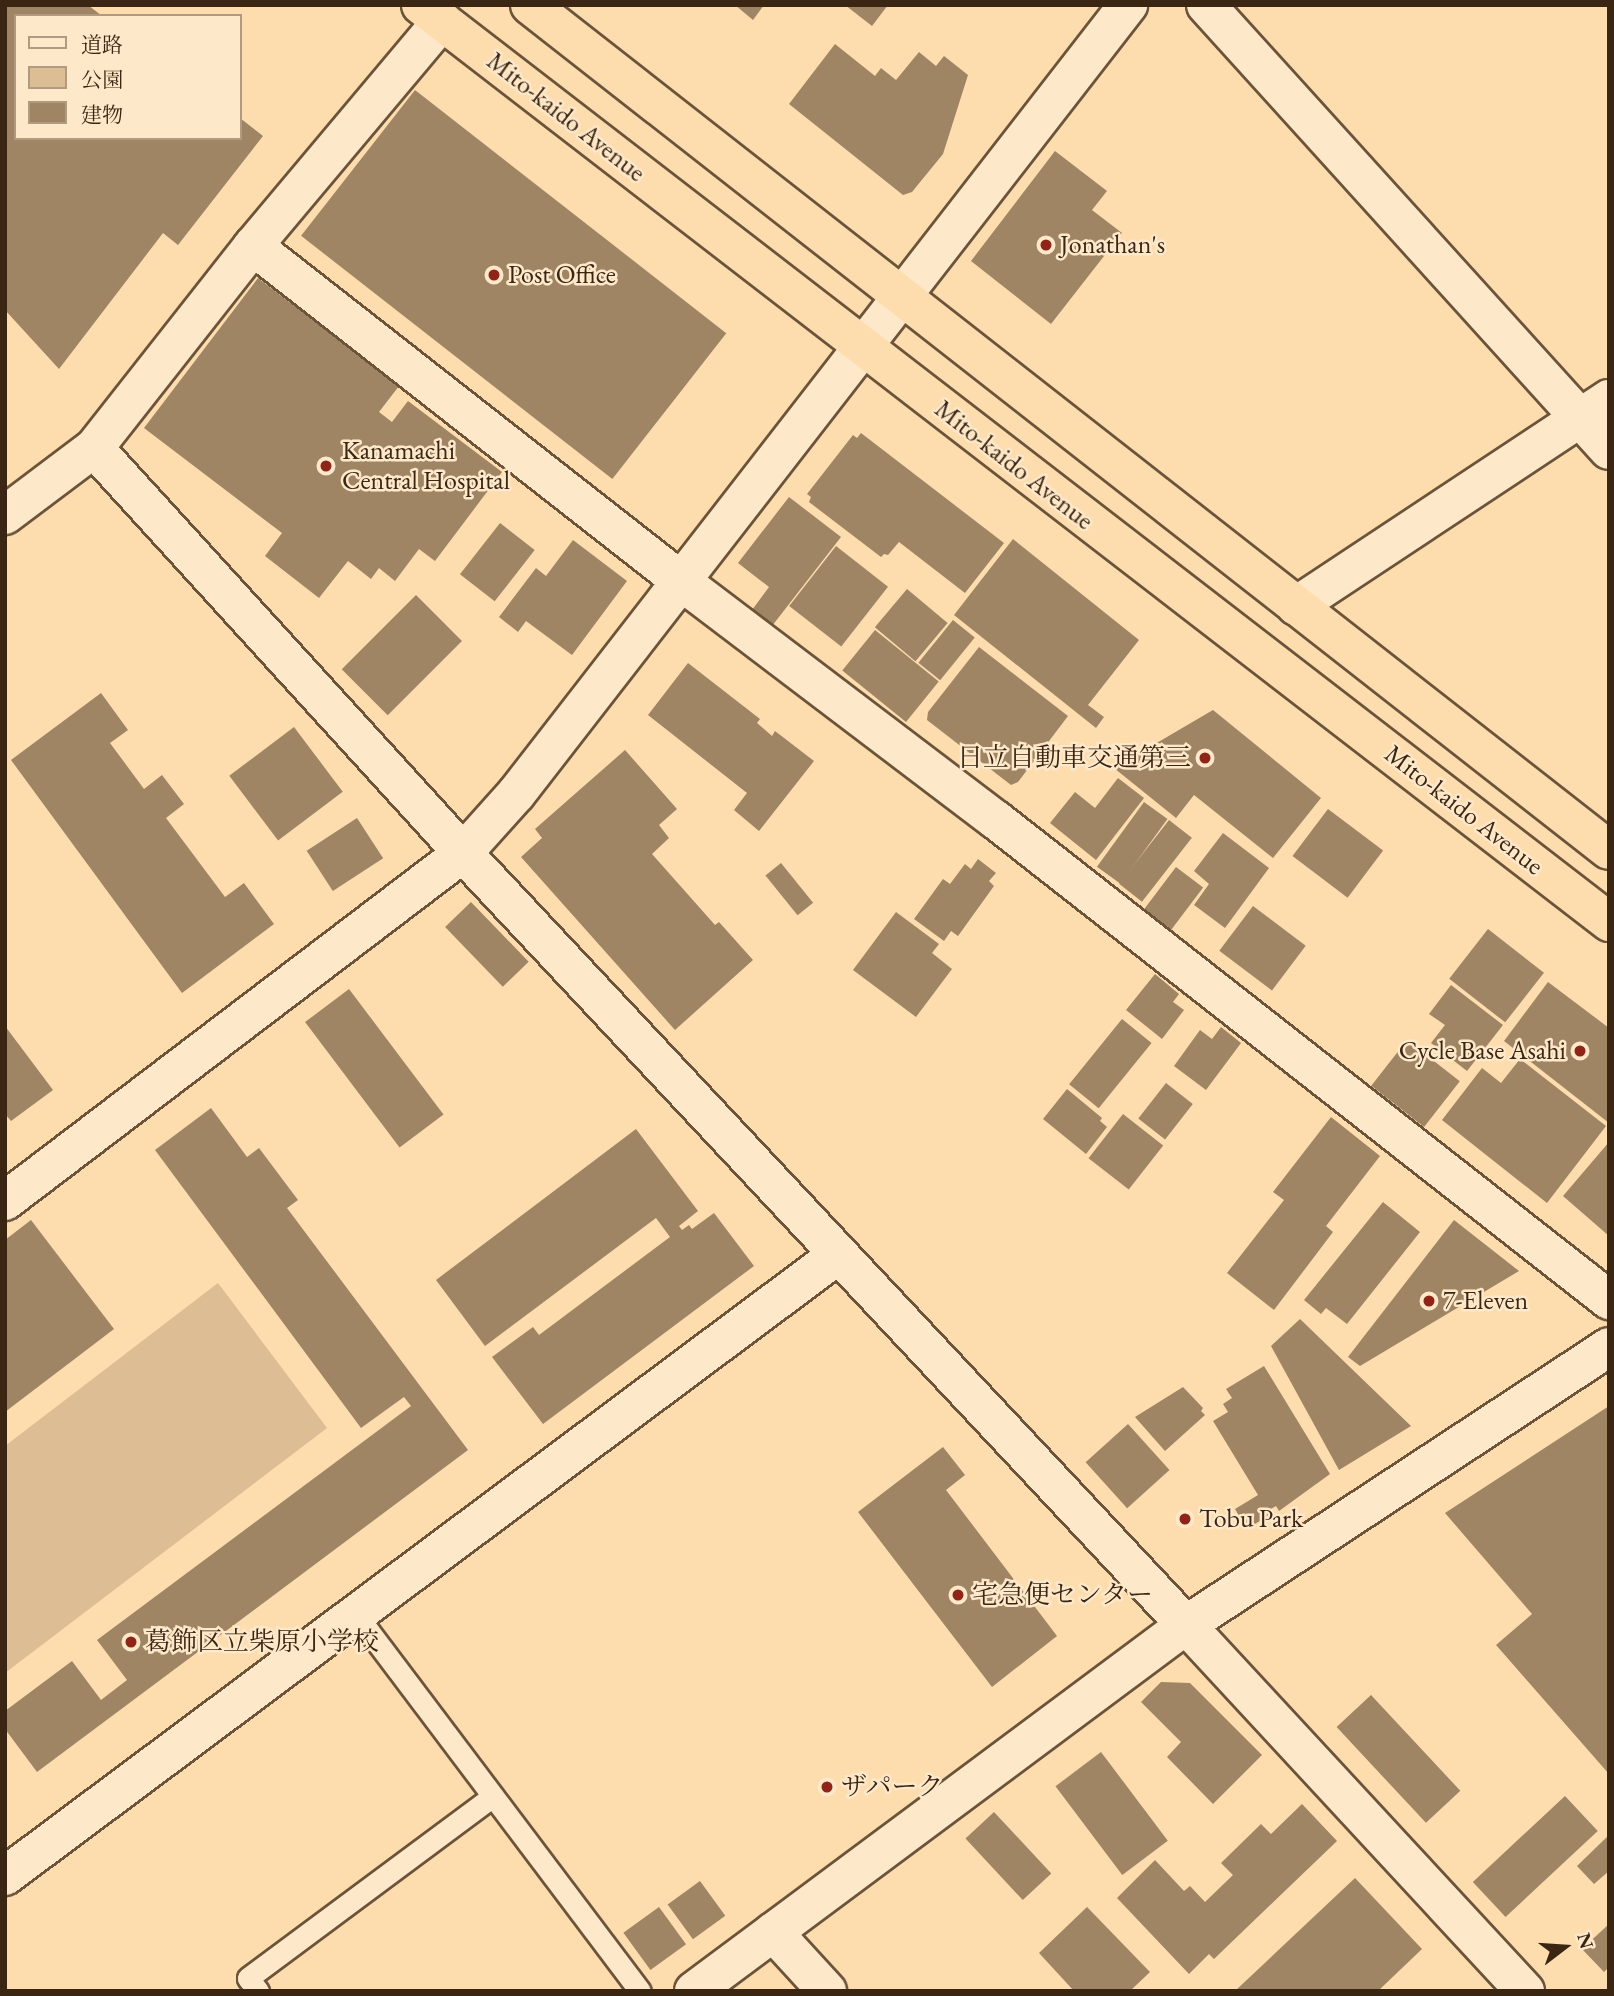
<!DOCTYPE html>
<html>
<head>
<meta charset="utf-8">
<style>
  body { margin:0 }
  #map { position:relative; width:1614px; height:1996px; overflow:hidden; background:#fddcae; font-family:"EB Garamond","Noto Serif JP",serif }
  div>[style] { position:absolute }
  .green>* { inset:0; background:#dcbd94 }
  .building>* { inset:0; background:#9f8564; transform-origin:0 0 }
  .roads { filter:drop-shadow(2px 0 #6b543a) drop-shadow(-2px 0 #6b543a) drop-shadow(0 2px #6b543a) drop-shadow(0 -2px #6b543a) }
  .lane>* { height:21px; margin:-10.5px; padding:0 10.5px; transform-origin:10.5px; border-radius:10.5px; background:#fee8ca }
  .street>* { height:38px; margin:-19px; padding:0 19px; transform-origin:19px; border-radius:19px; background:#fee8ca }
  .secondary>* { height:38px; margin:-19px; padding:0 19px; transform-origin:19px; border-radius:19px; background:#fee8ca }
  .highway>* { height:38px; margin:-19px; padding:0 19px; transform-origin:19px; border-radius:19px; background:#fddcae }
  .dots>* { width:19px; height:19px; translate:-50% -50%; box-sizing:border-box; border:4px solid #fee8ca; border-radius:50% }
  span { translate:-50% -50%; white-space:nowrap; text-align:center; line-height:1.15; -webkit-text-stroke:5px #fee8ca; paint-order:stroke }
  .street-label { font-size:26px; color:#3a2613 }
  .poi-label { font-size:26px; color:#3a2613 }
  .left { translate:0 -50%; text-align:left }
  .right { translate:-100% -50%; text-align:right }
  .frame { position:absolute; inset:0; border:7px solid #3a2613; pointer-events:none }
  .legend { position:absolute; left:14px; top:14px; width:228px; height:126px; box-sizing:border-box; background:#fee8ca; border:2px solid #b09a81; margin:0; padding:9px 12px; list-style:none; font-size:21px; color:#3a2613 }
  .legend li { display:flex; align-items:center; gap:14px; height:35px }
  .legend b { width:35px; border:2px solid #b09a81 }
  .north { position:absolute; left:1530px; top:1912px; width:70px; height:70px; -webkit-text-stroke:5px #fee8ca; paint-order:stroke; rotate:73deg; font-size:19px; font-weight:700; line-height:28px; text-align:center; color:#3a2613 }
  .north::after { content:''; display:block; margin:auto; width:24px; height:32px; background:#3a2613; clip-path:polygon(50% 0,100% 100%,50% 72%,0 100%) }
</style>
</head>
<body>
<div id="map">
  <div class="green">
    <i style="clip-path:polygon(218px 1283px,327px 1428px,5px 1673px,5px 1446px)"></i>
  </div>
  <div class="building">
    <i style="clip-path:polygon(5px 5px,88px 5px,102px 16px,16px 16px,16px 138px,240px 138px,240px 118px,263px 136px,178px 245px,163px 233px,59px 369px,5px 310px)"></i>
    <i style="clip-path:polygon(735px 5px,764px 5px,753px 20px)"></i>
    <i style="clip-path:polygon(845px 5px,888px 5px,872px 26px)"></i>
    <i style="clip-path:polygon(835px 44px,875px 76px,881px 68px,896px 80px,919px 52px,936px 66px,944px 56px,968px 75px,943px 154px,912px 192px,903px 195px,789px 104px)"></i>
    <i style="left:415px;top:90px;width:395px;height:185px;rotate:38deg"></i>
    <i style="clip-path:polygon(1055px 151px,1107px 191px,1092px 210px,1122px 233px,1051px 324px,971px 261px)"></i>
    <i style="clip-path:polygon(258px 278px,399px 386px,379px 412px,392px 422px,408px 401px,502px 472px,435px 561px,419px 549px,395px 581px,379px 568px,371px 579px,348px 561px,319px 598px,265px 556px,282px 533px,144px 428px)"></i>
    <i style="clip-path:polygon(861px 433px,1004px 543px,965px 593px,899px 542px,888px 555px,884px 554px,881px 557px,809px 502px,811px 497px,807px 494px,853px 435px,857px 438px)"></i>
    <i style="clip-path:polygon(789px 497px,841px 537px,772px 626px,752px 610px,769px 587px,738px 563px)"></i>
    <i style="left:500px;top:523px;width:44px;height:65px;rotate:38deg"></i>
    <i style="clip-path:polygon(1013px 539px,1139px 640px,1088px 705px,1104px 717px,1096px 728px,954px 615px)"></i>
    <i style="clip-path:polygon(573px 540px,627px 581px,572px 655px,526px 621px,518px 632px,499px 617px,536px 568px,546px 576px)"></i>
    <i style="left:836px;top:546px;width:66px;height:76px;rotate:38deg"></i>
    <i style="left:907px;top:589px;width:53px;height:50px;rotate:40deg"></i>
    <i style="left:416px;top:595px;width:65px;height:105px;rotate:45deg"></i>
    <i style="left:953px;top:620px;width:28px;height:55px;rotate:39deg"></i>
    <i style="left:875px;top:630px;width:82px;height:52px;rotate:39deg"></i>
    <i style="clip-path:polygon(979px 647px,1068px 716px,1018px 782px,1011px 785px,927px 720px,928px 712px)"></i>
    <i style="clip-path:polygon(688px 663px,760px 719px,757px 723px,772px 736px,775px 731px,814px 761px,759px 831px,734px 810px,747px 793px,648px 715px)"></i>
    <i style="clip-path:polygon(101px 693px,128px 730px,110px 743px,144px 789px,162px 775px,184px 804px,166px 818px,225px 897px,244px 883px,274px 924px,182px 993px,11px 760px)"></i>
    <i style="clip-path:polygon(1213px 710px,1321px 798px,1273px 858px,1194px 795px,1176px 818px,1114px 768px)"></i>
    <i style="left:294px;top:727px;width:81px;height:81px;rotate:53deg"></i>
    <i style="clip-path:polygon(625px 750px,677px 809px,659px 825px,669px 838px,652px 854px,715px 925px,719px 922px,753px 960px,675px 1030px,521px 857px,542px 838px,535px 829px)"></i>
    <i style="clip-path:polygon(1118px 778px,1144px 798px,1096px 860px,1050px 823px,1075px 792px,1095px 808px)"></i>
    <i style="left:1144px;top:802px;width:29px;height:80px;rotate:36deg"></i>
    <i style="left:1328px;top:809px;width:69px;height:59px;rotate:37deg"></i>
    <i style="left:357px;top:818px;width:48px;height:60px;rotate:57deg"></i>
    <i style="left:1169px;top:820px;width:29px;height:81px;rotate:38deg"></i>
    <i style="clip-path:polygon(1223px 833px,1269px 868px,1225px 928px,1194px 905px,1209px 884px,1194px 871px)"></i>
    <i style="clip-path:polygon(978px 859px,996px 873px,989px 881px,994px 886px,958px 936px,951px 931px,944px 941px,914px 919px,943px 879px,950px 884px,965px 864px,971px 869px)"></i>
    <i style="left:781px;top:863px;width:51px;height:20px;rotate:51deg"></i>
    <i style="left:1176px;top:867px;width:34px;height:53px;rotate:37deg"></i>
    <i style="left:471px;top:902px;width:83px;height:36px;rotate:46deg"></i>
    <i style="left:1253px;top:906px;width:66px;height:56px;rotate:37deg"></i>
    <i style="clip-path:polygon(896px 912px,939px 944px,932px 953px,952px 969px,916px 1017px,853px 970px)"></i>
    <i style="left:1488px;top:929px;width:71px;height:63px;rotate:38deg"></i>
    <i style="clip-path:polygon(1155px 974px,1179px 994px,1173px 1002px,1184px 1010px,1162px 1039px,1126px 1010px)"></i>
    <i style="clip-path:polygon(1548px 982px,1609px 1028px,1609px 1123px,1504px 1041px)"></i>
    <i style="clip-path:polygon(1451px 985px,1503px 1025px,1467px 1071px,1431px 1043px,1445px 1025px,1429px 1014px)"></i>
    <i style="left:349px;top:989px;width:157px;height:55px;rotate:53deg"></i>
    <i style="left:1122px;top:1019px;width:38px;height:84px;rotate:39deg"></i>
    <i style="clip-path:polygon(5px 1026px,53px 1090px,11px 1121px,5px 1114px)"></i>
    <i style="clip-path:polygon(1221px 1027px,1241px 1043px,1206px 1090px,1174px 1066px,1200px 1030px,1212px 1039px)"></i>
    <i style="left:1407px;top:1040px;width:67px;height:58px;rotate:38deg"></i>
    <i style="clip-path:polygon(1520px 1059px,1606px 1126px,1547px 1203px,1442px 1120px,1482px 1068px,1501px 1083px)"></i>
    <i style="left:1166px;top:1083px;width:34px;height:45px;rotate:38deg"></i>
    <i style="clip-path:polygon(1067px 1089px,1102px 1118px,1100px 1121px,1107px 1127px,1086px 1154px,1043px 1119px)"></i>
    <i style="clip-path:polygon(211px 1108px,247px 1157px,259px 1148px,298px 1200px,287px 1208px,468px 1450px,37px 1772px,5px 1729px,5px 1711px,72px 1661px,101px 1700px,127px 1680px,97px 1640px,411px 1406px,404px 1397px,361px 1428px,155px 1150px)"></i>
    <i style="left:1123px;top:1114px;width:51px;height:56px;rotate:38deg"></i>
    <i style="clip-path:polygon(1331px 1117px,1380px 1156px,1326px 1226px,1333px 1232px,1274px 1310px,1227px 1273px,1284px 1200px,1273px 1192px)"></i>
    <i style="clip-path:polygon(636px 1129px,698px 1211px,679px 1226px,682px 1230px,689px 1225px,692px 1229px,714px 1213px,754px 1266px,543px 1424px,492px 1357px,533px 1327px,539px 1335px,670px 1237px,656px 1218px,485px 1346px,436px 1280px)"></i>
    <i style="clip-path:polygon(1609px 1142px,1609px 1236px,1563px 1196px)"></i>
    <i style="clip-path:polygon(1383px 1202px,1420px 1232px,1347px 1324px,1326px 1308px,1321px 1314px,1304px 1300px)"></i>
    <i style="clip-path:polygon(31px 1220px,114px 1329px,5px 1412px,5px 1240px)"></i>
    <i style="clip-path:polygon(1454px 1220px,1519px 1271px,1360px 1366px,1348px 1357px)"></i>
    <i style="clip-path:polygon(1300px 1319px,1411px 1426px,1339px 1470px,1271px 1346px)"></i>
    <i style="clip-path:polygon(1264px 1366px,1330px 1474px,1279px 1511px,1276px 1506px,1269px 1510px,1271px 1514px,1247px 1529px,1235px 1509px,1258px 1495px,1213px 1421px,1228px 1412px,1223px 1404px,1232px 1398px,1226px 1389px)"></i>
    <i style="clip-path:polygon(1183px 1387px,1203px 1408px,1201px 1411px,1205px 1415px,1165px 1451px,1135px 1417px)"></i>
    <i style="clip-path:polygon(1609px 1406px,1609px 1774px,1496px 1645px,1532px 1614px,1445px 1513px)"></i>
    <i style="left:1128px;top:1424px;width:62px;height:57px;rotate:48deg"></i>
    <i style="clip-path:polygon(943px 1447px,965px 1475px,946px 1490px,1057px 1636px,992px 1687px,858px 1512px)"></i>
    <i style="clip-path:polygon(1161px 1682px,1190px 1683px,1262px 1755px,1213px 1804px,1167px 1757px,1181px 1742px,1141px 1702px)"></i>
    <i style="left:1371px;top:1695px;width:131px;height:47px;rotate:47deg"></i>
    <i style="left:1101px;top:1752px;width:111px;height:57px;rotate:53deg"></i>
    <i style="left:1565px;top:1796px;width:48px;height:126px;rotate:47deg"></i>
    <i style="clip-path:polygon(1302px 1804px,1337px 1841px,1214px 1959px,1209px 1954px,1189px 1974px,1117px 1898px,1155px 1860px,1184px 1891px,1190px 1886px,1205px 1902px,1233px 1875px,1221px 1863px,1261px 1824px,1271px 1834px)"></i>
    <i style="left:994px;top:1812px;width:84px;height:39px;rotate:47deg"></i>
    <i style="clip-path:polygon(1609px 1835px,1609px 1871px,1594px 1884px,1577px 1866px)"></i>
    <i style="clip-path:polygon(1355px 1878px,1422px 1949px,1378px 1991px,1235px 1991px)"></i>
    <i style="left:700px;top:1881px;width:43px;height:40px;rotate:54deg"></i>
    <i style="left:659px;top:1907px;width:46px;height:44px;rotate:54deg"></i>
    <i style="clip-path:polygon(1087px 1907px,1150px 1972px,1130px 1991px,1074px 1991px,1039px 1953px)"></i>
    <i style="clip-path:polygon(1609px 1924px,1609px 1967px,1604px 1972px,1582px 1949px)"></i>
  </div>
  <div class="roads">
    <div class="lane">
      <i style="left:355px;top:1613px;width:473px;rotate:53deg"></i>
      <i style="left:258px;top:1991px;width:16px;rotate:-128deg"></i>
      <i style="left:248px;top:1978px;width:305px;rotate:-36.6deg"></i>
    </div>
    <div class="street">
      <i style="left:1206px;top:5px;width:600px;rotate:47.84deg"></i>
      <i style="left:253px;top:246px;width:544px;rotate:38.05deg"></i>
      <i style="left:681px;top:581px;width:395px;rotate:37.2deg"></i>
      <i style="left:996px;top:820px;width:779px;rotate:38.06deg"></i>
      <i style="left:94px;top:448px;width:548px;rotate:47.66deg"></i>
      <i style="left:463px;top:853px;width:1058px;rotate:46.88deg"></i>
      <i style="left:5px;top:515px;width:111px;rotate:-37deg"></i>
      <i style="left:94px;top:448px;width:257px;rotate:-51.8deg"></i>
      <i style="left:253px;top:246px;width:294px;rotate:-50deg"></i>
      <i style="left:1296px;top:606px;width:375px;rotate:-33.5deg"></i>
      <i style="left:5px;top:1876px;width:1040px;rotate:-36.72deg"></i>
      <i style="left:773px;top:1932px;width:80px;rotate:47.5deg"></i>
    </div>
    <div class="secondary">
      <i style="left:5px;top:1201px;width:575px;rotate:-37.23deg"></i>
      <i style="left:463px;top:853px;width:79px;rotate:-48.1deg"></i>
      <i style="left:516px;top:794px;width:999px;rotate:-52.2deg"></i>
      <i style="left:1186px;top:1625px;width:499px;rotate:47.2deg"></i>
      <i style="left:694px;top:1991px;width:613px;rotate:-36.65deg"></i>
      <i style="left:1186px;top:1625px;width:506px;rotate:-33.31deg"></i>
    </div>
    <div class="highway">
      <i style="left:421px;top:5px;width:1501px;rotate:37.66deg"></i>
      <i style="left:530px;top:5px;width:1370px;rotate:38.07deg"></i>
    </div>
  </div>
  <div class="dots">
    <i style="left:1046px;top:245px;background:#8f2418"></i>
    <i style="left:494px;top:275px;background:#8f2418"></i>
    <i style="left:326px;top:466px;background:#8f2418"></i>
    <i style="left:1205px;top:758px;background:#8f2418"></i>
    <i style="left:1580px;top:1051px;background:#8f2418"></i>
    <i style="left:1429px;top:1301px;background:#8f2418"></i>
    <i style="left:1185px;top:1519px;background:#8f2418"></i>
    <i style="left:958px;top:1595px;background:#8f2418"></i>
    <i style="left:131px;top:1642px;background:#8f2418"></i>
    <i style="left:827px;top:1787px;background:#8f2418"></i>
  </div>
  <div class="street-label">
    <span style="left:566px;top:117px;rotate:38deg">Mito-kaido Avenue</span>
    <span style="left:1014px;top:465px;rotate:38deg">Mito-kaido Avenue</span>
    <span style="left:1464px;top:810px;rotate:38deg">Mito-kaido Avenue</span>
  </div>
  <div class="poi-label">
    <span class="left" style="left:1060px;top:245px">Jonathan's</span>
    <span class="left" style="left:508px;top:275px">Post Office</span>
    <span class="left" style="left:342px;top:466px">Kanamachi<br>Central Hospital</span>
    <span class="right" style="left:1191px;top:758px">日立自動車交通第三</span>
    <span class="right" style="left:1566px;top:1051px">Cycle Base Asahi</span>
    <span class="left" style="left:1443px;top:1301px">7-Eleven</span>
    <span class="left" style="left:1199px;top:1519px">Tobu Park</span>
    <span class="left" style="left:972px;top:1595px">宅急便センター</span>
    <span class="left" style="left:145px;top:1642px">葛飾区立柴原小学校</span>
    <span class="left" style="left:841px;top:1787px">ザパーク</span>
  </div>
  <div class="frame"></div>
  <ul class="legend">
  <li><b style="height:9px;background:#fee8ca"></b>道路</li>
  <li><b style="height:19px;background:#dcbd94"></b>公園</li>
  <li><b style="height:19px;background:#9f8564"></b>建物</li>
  </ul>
  <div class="north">N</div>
</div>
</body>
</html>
